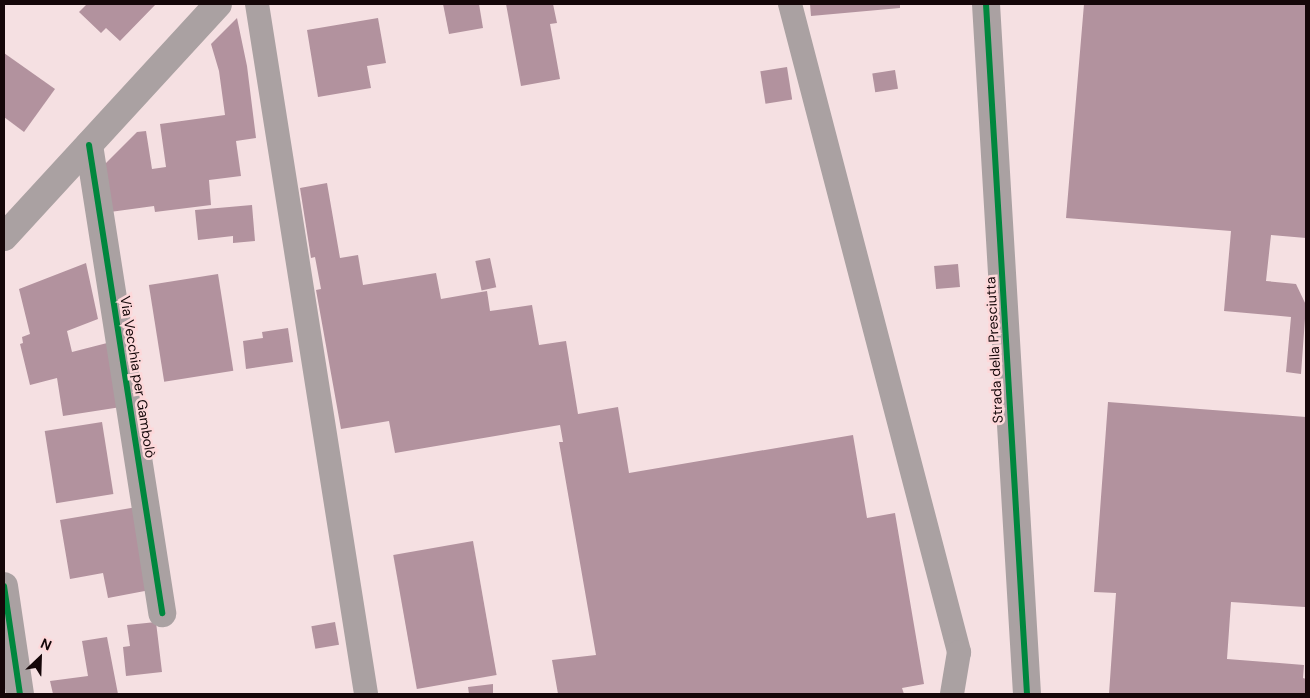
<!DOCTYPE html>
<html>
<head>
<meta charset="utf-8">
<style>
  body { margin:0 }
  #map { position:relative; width:1310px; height:698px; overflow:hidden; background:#f5e0e2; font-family:"DM Sans",sans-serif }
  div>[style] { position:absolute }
  .building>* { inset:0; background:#b2929e; transform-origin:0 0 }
  .lane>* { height:24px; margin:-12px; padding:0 12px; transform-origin:12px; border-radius:12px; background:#aaa1a2 }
  .street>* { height:28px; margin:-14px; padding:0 14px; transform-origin:14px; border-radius:14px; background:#aaa1a2 }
  .cycleway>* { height:6px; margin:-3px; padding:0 3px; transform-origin:3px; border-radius:3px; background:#00873e }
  span { translate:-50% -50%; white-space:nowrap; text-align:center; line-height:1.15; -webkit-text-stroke:5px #fdd8da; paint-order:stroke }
  .street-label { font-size:14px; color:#150709 }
  .frame { position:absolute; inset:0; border:5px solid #150709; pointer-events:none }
  .north { position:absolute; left:15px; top:633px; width:50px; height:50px; -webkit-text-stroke:4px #fdd8da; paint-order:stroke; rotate:24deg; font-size:14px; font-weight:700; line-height:20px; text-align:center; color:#150709 }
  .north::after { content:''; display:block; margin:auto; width:18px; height:22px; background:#150709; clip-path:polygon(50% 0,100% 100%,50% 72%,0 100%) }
</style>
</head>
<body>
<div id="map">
  <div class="building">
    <i style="clip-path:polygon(87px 4px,156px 4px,120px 41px,106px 28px,101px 33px,79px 12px)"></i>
    <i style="clip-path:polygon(443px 4px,479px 4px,483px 28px,449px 34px)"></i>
    <i style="clip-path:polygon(506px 4px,553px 4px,557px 23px,550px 24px,560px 79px,521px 86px)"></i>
    <i style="clip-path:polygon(810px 4px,900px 4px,900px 8px,811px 16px)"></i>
    <i style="clip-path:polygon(1084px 4px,1306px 4px,1306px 238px,1271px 235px,1266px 281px,1296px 284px,1306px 305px,1301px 374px,1286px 372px,1291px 317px,1224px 311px,1231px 231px,1066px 218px)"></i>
    <i style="clip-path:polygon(237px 18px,247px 66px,256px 138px,236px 141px,241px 176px,209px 180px,211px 205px,155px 212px,154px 206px,110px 212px,102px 167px,137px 132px,146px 131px,152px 169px,166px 167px,160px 124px,225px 115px,219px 71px,211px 44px)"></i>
    <i style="clip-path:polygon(378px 18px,386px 63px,367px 66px,371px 88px,318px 97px,307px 30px)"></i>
    <i style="clip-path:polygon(4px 53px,55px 89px,24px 132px,4px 117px)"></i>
    <i style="left:787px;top:67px;width:33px;height:27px;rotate:81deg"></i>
    <i style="left:895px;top:70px;width:19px;height:23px;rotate:81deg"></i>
    <i style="clip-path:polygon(327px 183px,340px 258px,358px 255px,363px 285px,436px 273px,441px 299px,487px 291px,490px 311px,532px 305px,539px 345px,566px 341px,578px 414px,618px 407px,629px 473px,853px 435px,867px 518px,895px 513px,924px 684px,902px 688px,904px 694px,558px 694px,552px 660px,596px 655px,559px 442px,563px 442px,560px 425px,395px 453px,389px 421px,341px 429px,316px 290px,321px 289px,315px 257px,311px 258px,300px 188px)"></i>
    <i style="clip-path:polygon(252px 205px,255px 241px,233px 243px,233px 236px,198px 240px,195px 210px)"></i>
    <i style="left:490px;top:258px;width:30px;height:15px;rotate:78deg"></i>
    <i style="clip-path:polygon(86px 263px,98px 319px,67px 331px,72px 352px,111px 342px,121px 407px,63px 416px,57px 378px,30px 385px,20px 344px,23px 343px,22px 337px,30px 334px,19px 289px)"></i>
    <i style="left:958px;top:264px;width:23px;height:24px;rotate:85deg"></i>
    <i style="left:218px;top:274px;width:98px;height:70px;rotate:81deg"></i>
    <i style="clip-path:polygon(288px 328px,293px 362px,246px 369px,243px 341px,263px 338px,262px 332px)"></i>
    <i style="clip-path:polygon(1108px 402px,1306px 417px,1305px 607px,1231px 602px,1227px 659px,1304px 665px,1303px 678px,1306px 679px,1306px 694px,1109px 694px,1116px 593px,1094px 592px)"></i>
    <i style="left:102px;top:422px;width:73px;height:58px;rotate:81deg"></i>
    <i style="clip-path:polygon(137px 507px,150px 590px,108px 598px,103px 573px,70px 579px,60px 520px)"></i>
    <i style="left:473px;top:541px;width:136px;height:81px;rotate:80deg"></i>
    <i style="clip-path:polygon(156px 622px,162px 672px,126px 676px,123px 647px,130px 646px,127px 625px)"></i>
    <i style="left:335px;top:622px;width:23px;height:24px;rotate:80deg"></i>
    <i style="clip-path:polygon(107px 637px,118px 694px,53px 694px,50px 681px,88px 676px,82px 641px)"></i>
    <i style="clip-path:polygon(493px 684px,493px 694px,469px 694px,468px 687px)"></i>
  </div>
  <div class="lane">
    <i style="left:257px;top:4px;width:699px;rotate:81.02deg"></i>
    <i style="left:790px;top:4px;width:670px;rotate:75.38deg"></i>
    <i style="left:959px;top:652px;width:43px;rotate:99.5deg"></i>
  </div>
  <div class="street">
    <i style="left:986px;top:4px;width:691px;rotate:86.6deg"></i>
    <i style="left:89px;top:145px;width:474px;rotate:81.1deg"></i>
    <i style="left:4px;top:237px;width:316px;rotate:-47.4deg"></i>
    <i style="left:4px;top:586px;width:109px;rotate:81.6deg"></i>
  </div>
  <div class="cycleway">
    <i style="left:986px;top:4px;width:691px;rotate:86.6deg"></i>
    <i style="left:89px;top:145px;width:474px;rotate:81.1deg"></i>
    <i style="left:4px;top:586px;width:109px;rotate:81.6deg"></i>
  </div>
  <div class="street-label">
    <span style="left:994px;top:350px;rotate:-93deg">Strada della Presciutta</span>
    <span style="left:138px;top:377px;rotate:81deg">Via Vecchia per Gambolò</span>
  </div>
  <div class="frame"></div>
  <div class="north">N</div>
</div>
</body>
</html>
